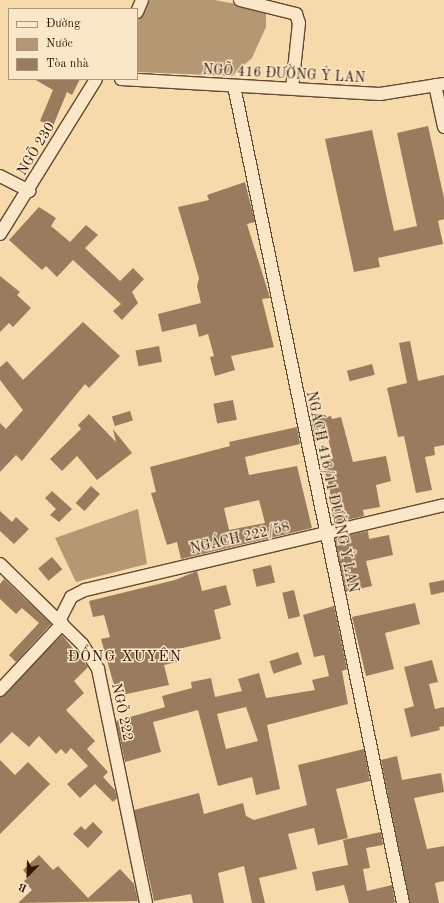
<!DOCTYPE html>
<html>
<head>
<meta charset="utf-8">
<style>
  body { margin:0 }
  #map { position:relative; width:444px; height:903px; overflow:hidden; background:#f6daab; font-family:"Old Standard TT",serif }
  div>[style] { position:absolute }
  .water>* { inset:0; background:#b49874 }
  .building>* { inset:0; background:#997c5d; transform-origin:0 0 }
  .roads { filter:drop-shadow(1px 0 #644831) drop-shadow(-1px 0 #644831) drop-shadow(0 1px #644831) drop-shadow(0 -1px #644831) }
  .street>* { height:12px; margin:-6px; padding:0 6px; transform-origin:6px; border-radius:6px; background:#f9e7c8 }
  span { translate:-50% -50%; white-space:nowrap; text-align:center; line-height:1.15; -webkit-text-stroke:3px #f9e7c8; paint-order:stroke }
  .street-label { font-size:14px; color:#341708 }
  .neighbourhood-label { font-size:15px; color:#341708; letter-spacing:1px }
  .legend { position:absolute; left:8px; top:8px; width:130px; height:72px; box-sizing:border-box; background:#f9e7c8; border:1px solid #aa947b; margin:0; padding:5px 7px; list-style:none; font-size:12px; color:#341708 }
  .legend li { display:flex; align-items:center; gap:8px; height:20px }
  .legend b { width:20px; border:1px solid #aa947b }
  .north { position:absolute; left:8px; top:855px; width:40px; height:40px; -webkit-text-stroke:3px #f9e7c8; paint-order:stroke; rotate:203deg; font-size:11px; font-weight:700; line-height:16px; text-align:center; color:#341708 }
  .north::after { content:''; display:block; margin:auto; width:14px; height:18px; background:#341708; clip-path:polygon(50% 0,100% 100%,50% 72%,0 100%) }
</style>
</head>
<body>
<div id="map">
  <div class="water">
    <i style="clip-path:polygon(150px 0,214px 0,254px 7px,266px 13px,266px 27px,252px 58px,232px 76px,137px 72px,137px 23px)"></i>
    <i style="clip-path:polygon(138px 509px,147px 564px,76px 582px,55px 538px)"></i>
  </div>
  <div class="building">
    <i style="clip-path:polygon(34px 79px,80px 79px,72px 95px,67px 92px,53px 126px,40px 121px,53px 90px)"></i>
    <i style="clip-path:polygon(428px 126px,444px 198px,444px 219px,438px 221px,443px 244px,378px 258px,380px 267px,354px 272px,325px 139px,372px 130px,394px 231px,417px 226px,397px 133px)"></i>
    <i style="clip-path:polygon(245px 182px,255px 222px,247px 224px,270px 298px,262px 299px,274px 347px,231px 356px,235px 370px,215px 376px,210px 357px,214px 356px,208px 334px,199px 337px,196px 324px,162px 332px,158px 314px,201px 303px,197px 286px,199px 278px,178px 207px,209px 200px,207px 195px)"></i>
    <i style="clip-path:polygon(39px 207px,56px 218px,51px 226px,70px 242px,86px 225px,98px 235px,85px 248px,120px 281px,133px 268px,144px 279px,132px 292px,138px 303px,122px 320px,113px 311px,121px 304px,73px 260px,57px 277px,46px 266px,42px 270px,9px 240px)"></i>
    <i style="clip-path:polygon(0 276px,20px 292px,17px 295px,31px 308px,13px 327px,9px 323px,0 332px)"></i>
    <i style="clip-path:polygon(83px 322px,120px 356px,89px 388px,85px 384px,22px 461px,16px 455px,0 472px,0 423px,6px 429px,23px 410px,0 380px,0 367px,7px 361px,23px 380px)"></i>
    <i style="clip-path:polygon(410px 341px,418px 381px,444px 375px,444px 445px,434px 447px,435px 455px,425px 457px,432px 490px,416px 493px,404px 436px,398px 437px,387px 388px,407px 383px,399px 343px)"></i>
    <i style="left:159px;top:346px;width:16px;height:24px;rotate:79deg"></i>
    <i style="left:372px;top:364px;width:11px;height:26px;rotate:75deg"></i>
    <i style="left:233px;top:400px;width:20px;height:20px;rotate:79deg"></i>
    <i style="left:130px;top:411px;width:10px;height:19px;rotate:73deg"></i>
    <i style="clip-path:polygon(89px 414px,116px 442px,113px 429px,132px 453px,97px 480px,77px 456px,62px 471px,50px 459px,81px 429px,78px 425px)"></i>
    <i style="clip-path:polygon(331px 416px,332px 419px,341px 417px,353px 462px,386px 456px,391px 481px,376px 485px,380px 507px,363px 510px,364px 516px,334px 523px,332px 513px,335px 512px,322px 461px,333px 459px,328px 438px,315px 441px,311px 420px)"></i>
    <i style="clip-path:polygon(evenodd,297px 427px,300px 444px,245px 457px,249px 475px,297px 466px,312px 528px,181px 559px,177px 542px,167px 545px,151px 493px,156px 492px,150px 467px,230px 446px,229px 442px,297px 427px,259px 500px,265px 523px,229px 530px,224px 508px,259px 500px)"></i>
    <i style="left:91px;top:486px;width:12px;height:23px;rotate:42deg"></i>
    <i style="clip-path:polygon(52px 491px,72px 509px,59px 522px,50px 515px,56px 509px,45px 498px)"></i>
    <i style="clip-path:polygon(0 511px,12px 522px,16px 517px,29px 529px,14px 544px,0 531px)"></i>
    <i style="clip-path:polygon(368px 531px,369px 539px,389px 535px,393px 555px,366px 561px,372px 586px,346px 592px,335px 538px)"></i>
    <i style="left:52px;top:557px;width:16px;height:18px;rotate:50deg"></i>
    <i style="left:271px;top:565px;width:18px;height:19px;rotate:77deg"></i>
    <i style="clip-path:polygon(197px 571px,202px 591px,226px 585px,231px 605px,214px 610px,221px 639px,174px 650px,177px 662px,164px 665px,169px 685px,117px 696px,101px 639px,110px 637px,104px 615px,93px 617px,89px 601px,175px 580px)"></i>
    <i style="clip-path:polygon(4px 579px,51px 624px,16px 662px,9px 655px,39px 623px,22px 608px,16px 614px,0 599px,0 584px)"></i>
    <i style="clip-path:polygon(444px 580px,444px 592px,431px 595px,429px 583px)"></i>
    <i style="left:294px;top:590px;width:27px;height:12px;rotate:77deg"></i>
    <i style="clip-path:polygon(415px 603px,420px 624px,385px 633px,394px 669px,366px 676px,352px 617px)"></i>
    <i style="clip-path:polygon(evenodd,334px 606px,347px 669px,342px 671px,348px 704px,267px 725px,280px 789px,256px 795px,252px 777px,218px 786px,198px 710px,153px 722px,161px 752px,125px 762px,116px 721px,165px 707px,162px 696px,192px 688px,191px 682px,211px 678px,215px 697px,242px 691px,238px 679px,259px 673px,266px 698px,315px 690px,312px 680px,329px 676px,324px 655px,314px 657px,303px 615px,334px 606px,246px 707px,258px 741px,226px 749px,217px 714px,246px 707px)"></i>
    <i style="clip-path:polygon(62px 635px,88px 667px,74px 681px,84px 693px,66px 710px,95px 741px,87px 749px,108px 772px,103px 777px,115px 790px,117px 798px,113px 802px,95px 784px,80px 798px,67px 784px,88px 766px,71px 748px,66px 754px,61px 749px,56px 754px,39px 736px,29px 747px,12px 732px,0 744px,0 697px)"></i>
    <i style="left:298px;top:652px;width:13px;height:30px;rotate:72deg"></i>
    <i style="clip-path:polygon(432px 660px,438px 682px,429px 684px,435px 709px,444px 707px,444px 726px,439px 727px,440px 730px,411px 737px,404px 709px,414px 706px,404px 667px)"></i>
    <i style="clip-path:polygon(364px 749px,370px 781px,336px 789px,348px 838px,318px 845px,314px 828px,288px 834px,297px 869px,259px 878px,265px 903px,252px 903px,244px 866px,218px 873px,224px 903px,193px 903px,191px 894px,154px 901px,134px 810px,199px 793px,204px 814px,243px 803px,246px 816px,254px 820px,307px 805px,298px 765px)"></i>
    <i style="clip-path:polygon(397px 756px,402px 780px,441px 773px,444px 792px,414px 798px,427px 849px,444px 846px,444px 881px,435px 883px,439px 903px,410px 903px,381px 760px)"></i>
    <i style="clip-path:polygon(0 760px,15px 775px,28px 762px,50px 784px,0 834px)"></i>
    <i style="clip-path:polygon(93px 822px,103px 832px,88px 848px,73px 834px,81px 826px,85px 830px)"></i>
    <i style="clip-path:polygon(381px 832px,383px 845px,366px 848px,370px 868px,363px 869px,367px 891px,392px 885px,395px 903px,349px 903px,344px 885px,316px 891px,312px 872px,348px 865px,343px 840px)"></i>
    <i style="clip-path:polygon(39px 855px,53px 870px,58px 866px,88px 898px,120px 869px,134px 884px,138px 901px,18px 903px,32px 890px,24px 881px,29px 877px,23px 870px)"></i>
  </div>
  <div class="roads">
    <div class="street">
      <i style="left:240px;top:0;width:58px;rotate:14deg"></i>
      <i style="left:296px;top:14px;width:9px;rotate:72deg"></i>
      <i style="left:299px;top:23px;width:66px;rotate:96.1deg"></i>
      <i style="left:137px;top:12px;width:13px;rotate:-67deg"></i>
      <i style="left:121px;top:79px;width:259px;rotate:3.3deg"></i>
      <i style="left:380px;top:94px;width:65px;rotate:-8.9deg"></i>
      <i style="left:435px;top:85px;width:43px;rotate:77.9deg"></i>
      <i style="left:234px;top:86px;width:834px;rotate:78.31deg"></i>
      <i style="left:0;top:176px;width:33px;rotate:27deg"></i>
      <i style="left:0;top:234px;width:182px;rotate:-58.2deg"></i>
      <i style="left:0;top:564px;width:115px;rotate:44.3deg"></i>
      <i style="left:82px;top:644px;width:30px;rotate:57deg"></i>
      <i style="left:98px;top:669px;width:239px;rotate:78.4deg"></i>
      <i style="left:59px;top:621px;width:27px;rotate:-63deg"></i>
      <i style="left:71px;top:597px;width:16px;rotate:-27deg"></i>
      <i style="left:85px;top:590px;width:369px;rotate:-13.3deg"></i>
      <i style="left:0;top:690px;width:91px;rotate:-46.8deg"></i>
    </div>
  </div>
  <div class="street-label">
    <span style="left:284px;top:74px;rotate:3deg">NGÕ 416 ĐƯỜNG Ỷ LAN</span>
    <span style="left:36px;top:149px;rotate:-59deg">NGÕ 230</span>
    <span style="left:332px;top:492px;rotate:78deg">NGÁCH 416/11 ĐƯỜNG Ỷ LAN</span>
    <span style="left:240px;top:538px;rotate:-13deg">NGÁCH 222/58</span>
    <span style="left:122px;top:712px;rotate:78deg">NGÕ 222</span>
  </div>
  <div class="neighbourhood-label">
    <span style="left:125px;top:658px">ĐỔNG XUYÊN</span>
  </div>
  <ul class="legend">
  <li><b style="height:5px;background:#f9e7c8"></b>Đường</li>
  <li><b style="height:11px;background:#b49874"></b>Nước</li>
  <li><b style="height:11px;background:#997c5d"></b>Tòa nhà</li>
  </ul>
  <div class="north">B</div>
</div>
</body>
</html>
